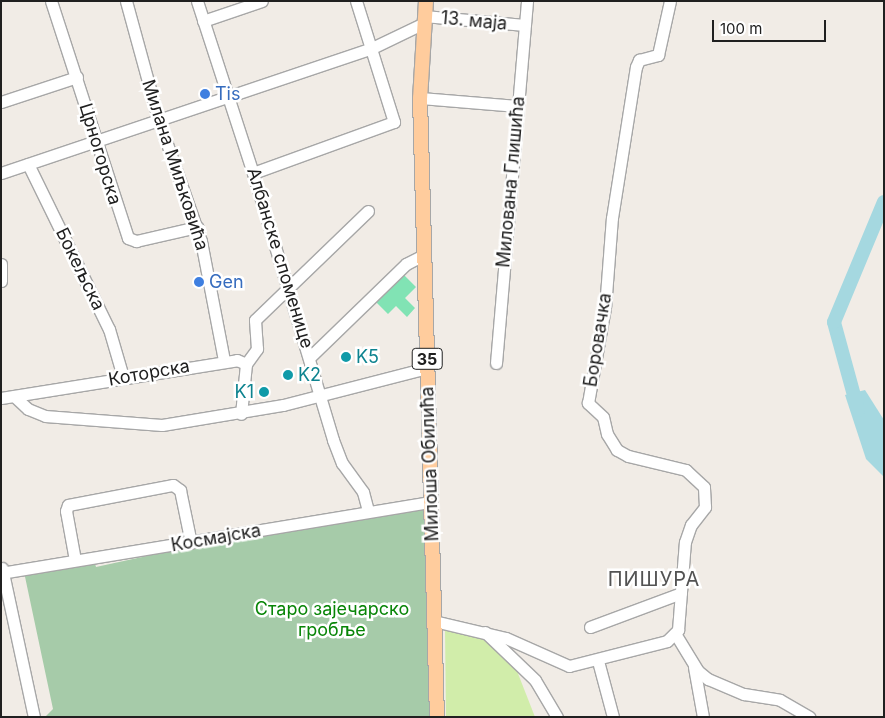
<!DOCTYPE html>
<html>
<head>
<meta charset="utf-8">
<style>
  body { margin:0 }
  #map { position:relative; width:885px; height:718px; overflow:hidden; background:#f1ece6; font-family:Inter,sans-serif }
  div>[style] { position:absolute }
  .grass>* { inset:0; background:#d1edaa }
  .cemetery>* { inset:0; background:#a6cba9 }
  .pitch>* { inset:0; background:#81e3b4 }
  .water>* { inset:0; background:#a5d8e0 }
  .river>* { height:14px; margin:-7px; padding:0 7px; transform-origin:7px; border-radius:7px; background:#a5d8e0 }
  .roads { filter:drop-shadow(1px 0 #a7a7a7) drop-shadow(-1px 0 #a7a7a7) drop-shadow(0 1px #a7a7a7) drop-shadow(0 -1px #a7a7a7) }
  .minor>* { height:11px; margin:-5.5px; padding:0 5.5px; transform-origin:5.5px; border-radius:5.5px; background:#fff }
  .major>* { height:14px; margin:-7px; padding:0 7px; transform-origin:7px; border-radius:7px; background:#ffcc9d }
  .dots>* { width:14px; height:14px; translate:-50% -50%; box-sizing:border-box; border:2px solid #fff; border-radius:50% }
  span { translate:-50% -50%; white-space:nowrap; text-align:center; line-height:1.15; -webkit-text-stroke:5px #fff; paint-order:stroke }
  .shield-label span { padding:1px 4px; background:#fff; border:1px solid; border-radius:4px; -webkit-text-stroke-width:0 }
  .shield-label { font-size:16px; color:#202020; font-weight:700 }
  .street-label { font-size:18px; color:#202020 }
  .shop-label { font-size:18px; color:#366cbe }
  .left { translate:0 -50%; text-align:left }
  .culture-label { font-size:18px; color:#0d838f }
  .right { translate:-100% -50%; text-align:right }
  .park-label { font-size:18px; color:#088507 }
  .quarter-label { font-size:20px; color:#535353; letter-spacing:1px }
  .frame { position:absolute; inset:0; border:2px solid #202020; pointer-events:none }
  .scale { position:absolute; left:712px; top:20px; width:114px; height:22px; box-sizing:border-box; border:2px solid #202020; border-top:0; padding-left:6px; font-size:15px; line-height:18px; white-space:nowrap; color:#202020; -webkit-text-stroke:4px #fff; paint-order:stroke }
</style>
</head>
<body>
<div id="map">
  <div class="grass">
    <i style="clip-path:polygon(445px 629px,482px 636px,517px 671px,535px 717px,446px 717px)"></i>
  </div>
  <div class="cemetery">
    <i style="clip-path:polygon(426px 508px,431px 717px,45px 717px,53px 709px,24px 572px,94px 560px,96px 567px,179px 549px)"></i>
  </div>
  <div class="pitch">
    <i style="clip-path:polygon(404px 275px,416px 287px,405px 298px,415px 308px,407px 317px,396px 306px,388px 314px,376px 302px)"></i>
  </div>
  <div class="water">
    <i style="clip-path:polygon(865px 390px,884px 420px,884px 477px,866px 459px,845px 395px)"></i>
  </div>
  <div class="river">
    <i style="left:858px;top:410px;width:91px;rotate:-105.3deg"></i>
    <i style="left:834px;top:322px;width:130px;rotate:-67.4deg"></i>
  </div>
  <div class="roads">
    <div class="minor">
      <i style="left:51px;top:1px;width:249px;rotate:72deg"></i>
      <i style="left:128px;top:238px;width:9px;rotate:21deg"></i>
      <i style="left:136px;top:241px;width:63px;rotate:-12.9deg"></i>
      <i style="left:126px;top:1px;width:121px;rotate:74.7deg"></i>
      <i style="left:158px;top:118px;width:130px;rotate:70.7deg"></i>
      <i style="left:201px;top:241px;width:121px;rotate:79.1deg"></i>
      <i style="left:197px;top:1px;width:181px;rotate:72deg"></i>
      <i style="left:253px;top:173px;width:279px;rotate:73.3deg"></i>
      <i style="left:333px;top:440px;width:25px;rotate:69deg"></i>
      <i style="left:342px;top:463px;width:36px;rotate:54deg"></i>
      <i style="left:363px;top:492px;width:20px;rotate:75deg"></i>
      <i style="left:424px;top:16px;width:101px;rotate:5.1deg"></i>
      <i style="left:203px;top:21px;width:62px;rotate:-18.7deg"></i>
      <i style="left:420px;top:98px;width:98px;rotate:4.7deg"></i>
      <i style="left:1px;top:102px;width:80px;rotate:-18.2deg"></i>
      <i style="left:28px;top:164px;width:184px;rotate:63.9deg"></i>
      <i style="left:109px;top:329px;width:50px;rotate:73.7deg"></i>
      <i style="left:1px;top:173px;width:391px;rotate:-18.6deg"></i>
      <i style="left:372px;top:48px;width:58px;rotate:-25.7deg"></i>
      <i style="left:253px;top:173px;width:150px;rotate:-19.9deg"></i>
      <i style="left:394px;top:122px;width:127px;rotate:-107.4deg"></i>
      <i style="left:1px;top:264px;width:17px;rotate:90deg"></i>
      <i style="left:310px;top:357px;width:134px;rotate:-44.1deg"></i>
      <i style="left:406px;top:264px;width:20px;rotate:-27deg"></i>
      <i style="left:496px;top:363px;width:363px;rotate:-85.1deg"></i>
      <i style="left:246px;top:364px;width:19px;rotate:-54deg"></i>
      <i style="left:257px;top:349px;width:29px;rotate:-94deg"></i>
      <i style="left:255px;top:320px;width:157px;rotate:-44deg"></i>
      <i style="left:14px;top:396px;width:19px;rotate:43deg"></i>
      <i style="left:28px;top:409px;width:18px;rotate:22deg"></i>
      <i style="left:45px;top:416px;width:117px;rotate:4.4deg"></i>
      <i style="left:162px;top:425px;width:123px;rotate:-9.4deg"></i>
      <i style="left:283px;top:405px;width:149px;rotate:-14.4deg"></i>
      <i style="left:1px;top:398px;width:239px;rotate:-9.1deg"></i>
      <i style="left:237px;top:360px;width:10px;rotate:24deg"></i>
      <i style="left:246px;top:364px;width:50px;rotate:95.7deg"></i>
      <i style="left:75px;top:560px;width:50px;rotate:-100.4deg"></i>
      <i style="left:66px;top:511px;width:6px;rotate:-72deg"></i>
      <i style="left:68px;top:505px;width:107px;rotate:-10.8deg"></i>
      <i style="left:173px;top:485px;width:9px;rotate:36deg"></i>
      <i style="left:180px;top:490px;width:54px;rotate:78.3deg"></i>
      <i style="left:2px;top:568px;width:152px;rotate:77.9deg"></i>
      <i style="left:1px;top:573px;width:436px;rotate:-9.4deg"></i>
      <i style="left:434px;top:621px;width:74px;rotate:13.3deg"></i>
      <i style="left:506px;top:638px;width:69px;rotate:24deg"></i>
      <i style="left:569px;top:666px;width:101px;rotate:-14.3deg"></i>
      <i style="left:667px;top:641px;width:16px;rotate:-45deg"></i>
      <i style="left:678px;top:630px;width:88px;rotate:-85.5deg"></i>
      <i style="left:685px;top:542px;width:18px;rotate:-71deg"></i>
      <i style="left:691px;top:525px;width:23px;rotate:-52deg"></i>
      <i style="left:705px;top:507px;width:20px;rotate:-93deg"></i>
      <i style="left:704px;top:487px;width:25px;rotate:-137deg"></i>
      <i style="left:686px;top:470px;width:60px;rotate:-166.4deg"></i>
      <i style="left:628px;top:456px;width:13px;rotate:-151deg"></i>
      <i style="left:617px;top:450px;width:19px;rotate:-122deg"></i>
      <i style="left:607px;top:434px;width:17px;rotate:-103deg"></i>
      <i style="left:603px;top:417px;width:21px;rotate:-137deg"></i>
      <i style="left:588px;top:403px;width:97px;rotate:-79.9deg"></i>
      <i style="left:605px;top:308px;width:90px;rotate:-85.6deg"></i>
      <i style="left:612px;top:218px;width:153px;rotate:-81deg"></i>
      <i style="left:636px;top:67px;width:8px;rotate:-67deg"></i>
      <i style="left:639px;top:60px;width:20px;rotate:-15deg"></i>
      <i style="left:658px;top:55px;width:55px;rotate:-77.5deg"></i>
      <i style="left:590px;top:627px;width:97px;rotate:-20.5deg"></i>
      <i style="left:485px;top:632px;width:69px;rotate:43.8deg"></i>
      <i style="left:535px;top:680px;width:43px;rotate:59.3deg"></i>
      <i style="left:676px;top:635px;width:42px;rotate:58.6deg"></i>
      <i style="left:698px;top:671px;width:13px;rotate:39deg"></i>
      <i style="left:708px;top:679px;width:39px;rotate:23deg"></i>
      <i style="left:744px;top:694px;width:36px;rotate:9deg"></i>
      <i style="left:780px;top:700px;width:34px;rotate:30deg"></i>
      <i style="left:598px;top:661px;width:58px;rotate:75deg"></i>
      <i style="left:694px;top:667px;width:51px;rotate:79.8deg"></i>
    </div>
    <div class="major">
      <i style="left:426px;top:1px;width:97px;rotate:93.5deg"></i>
      <i style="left:420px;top:98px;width:619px;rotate:88.43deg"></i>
    </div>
  </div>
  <div class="dots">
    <i style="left:205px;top:94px;background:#3f7fe0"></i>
    <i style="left:199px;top:282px;background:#3f7fe0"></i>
    <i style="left:346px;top:357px;background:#0f9aa8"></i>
    <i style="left:288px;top:375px;background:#0f9aa8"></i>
    <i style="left:264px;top:392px;background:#0f9aa8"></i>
  </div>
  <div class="shield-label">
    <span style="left:427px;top:359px">35</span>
  </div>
  <div class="street-label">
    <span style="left:474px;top:21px;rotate:5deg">13. маја</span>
    <span style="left:100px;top:154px;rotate:73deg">Црногорска</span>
    <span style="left:175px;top:165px;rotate:72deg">Милана Миљковића</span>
    <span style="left:511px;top:182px;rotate:-85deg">Милована Глишића</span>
    <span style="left:280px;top:258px;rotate:73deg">Албанске споменице</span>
    <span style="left:80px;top:269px;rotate:64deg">Бокељска</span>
    <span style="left:598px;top:340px;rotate:-81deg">Боровачка</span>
    <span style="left:149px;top:373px;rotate:-10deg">Которска</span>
    <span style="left:430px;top:464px;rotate:-92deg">Милоша Обилића</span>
    <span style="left:216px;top:538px;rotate:-10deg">Космајска</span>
  </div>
  <div class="shop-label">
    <span class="left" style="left:215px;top:94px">Tis</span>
    <span class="left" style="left:209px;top:282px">Gen</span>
  </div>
  <div class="culture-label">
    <span class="left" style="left:356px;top:357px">K5</span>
    <span class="left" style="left:298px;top:375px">K2</span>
    <span class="right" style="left:254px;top:392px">K1</span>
  </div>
  <div class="park-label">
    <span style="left:332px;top:620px">Старо зајечарско<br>гробље</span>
  </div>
  <div class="quarter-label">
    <span style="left:654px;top:579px">ПИШУРА</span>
  </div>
  <div class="frame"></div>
  <div class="scale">100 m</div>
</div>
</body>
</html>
